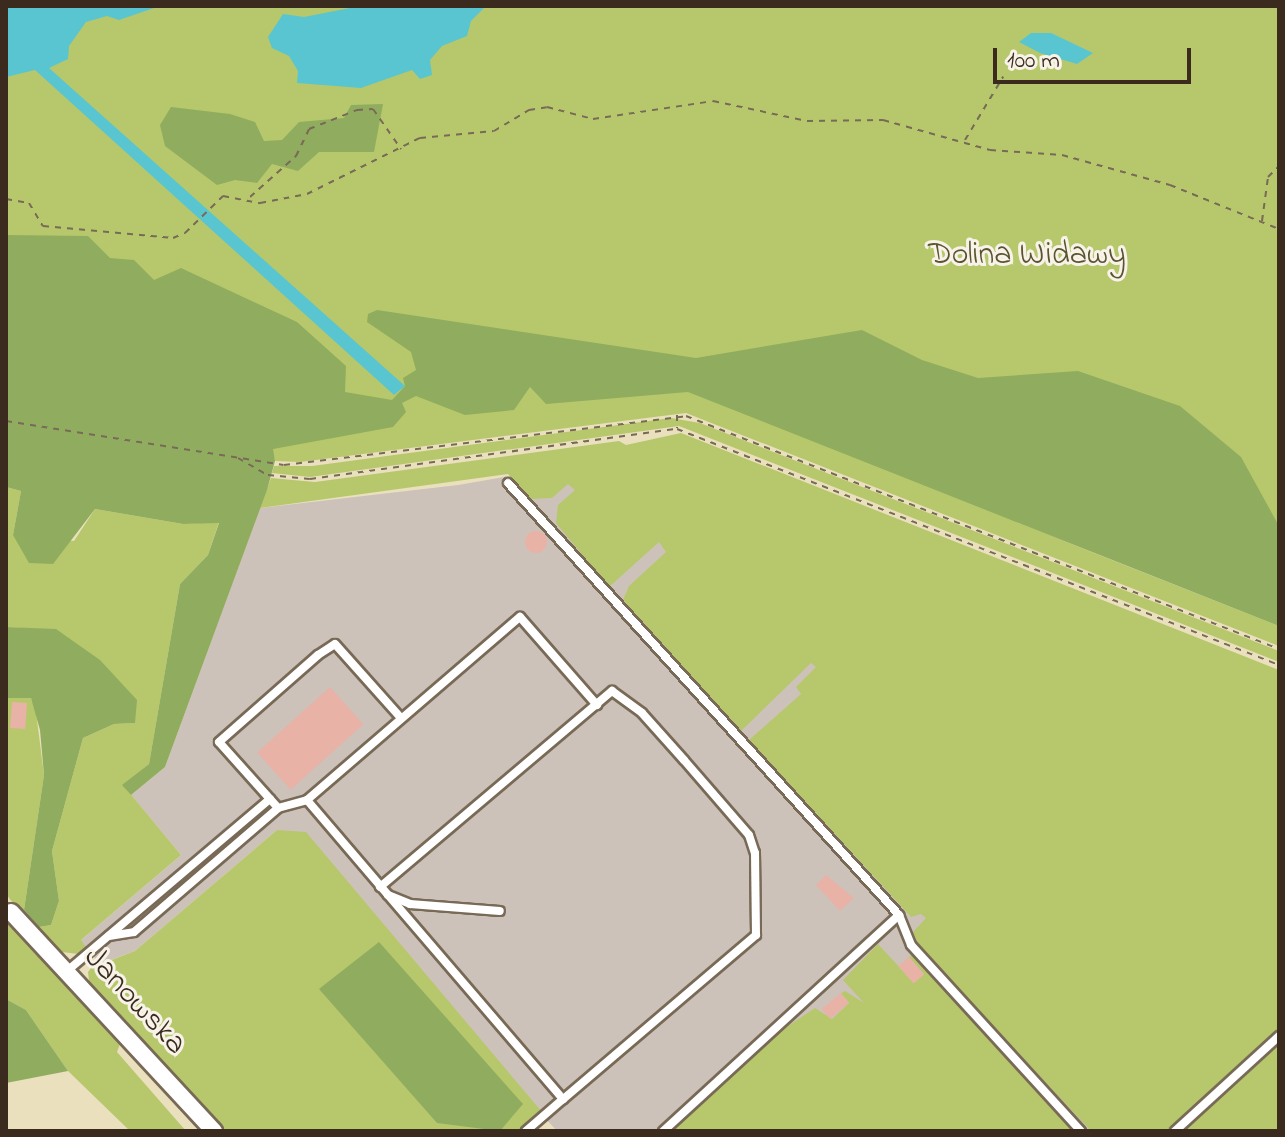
<!DOCTYPE html>
<html>
<head>
<meta charset="utf-8">
<style>
  body { margin:0 }
  #map { position:relative; width:1285px; height:1137px; overflow:hidden; background:#eae0be; font-family:"Indie Flower",sans-serif }
  div>[style] { position:absolute }
  .industrial>* { inset:0; background:#cdc2b9 }
  .green>* { inset:0; background:#b6c86b }
  .forest>* { inset:0; background:#90ac5f }
  .water>* { inset:0; background:#59c5d0 }
  .building>* { inset:0; background:#e8b2a6; transform-origin:0 0 }
  .round { border-radius:50% }
  .path>* { height:2px; margin-top:-1px; transform-origin:0; background:repeating-linear-gradient(90deg,#786a56 0 6px,transparent 0 12px) }
  .roads { filter:drop-shadow(2px 0 #786a56) drop-shadow(-2px 0 #786a56) drop-shadow(0 2px #786a56) drop-shadow(0 -2px #786a56) }
  .lane>* { height:8px; margin:-4px; padding:0 4px; transform-origin:4px; border-radius:4px; background:#fff }
  .street>* { height:16px; margin:-8px; padding:0 8px; transform-origin:8px; border-radius:8px; background:#fff }
  span { translate:-50% -50%; white-space:nowrap; text-align:center; line-height:1.15; -webkit-text-stroke:6px #f7f3e8; paint-order:stroke }
  .park-label { font-size:32px; color:#5a5231 }
  .street-label { font-size:32px; color:#3b2a1e }
  .frame { position:absolute; inset:0; border:8px solid #3b2a1e; pointer-events:none }
  .scale { position:absolute; left:993px; top:48px; width:198px; height:36px; box-sizing:border-box; border:4px solid #3b2a1e; border-top:0; padding-left:10px; font-size:24px; line-height:28px; white-space:nowrap; color:#3b2a1e; -webkit-text-stroke:6px #f7f3e8; paint-order:stroke }
</style>
</head>
<body>
<div id="map">
  <div class="industrial">
    <i style="clip-path:polygon(690px 445px,1279px 675px,1279px 1131px,557px 1131px,277px 830px,135px 951px,100px 964px,80px 941px,181px 855px,131px 795px,165px 767px,260px 508px,458px 485px)"></i>
  </div>
  <div class="green">
    <i style="clip-path:polygon(6px 6px,1279px 6px,1279px 624px,1046px 534px,1279px 626px,1279px 646px,686px 413px,300px 462px,275px 461px,272px 449px,6px 424px)"></i>
    <i style="clip-path:polygon(671px 418px,700px 423px,1279px 651px,1279px 662px,679px 426px,310px 477px,272px 473px,274px 466px,312px 466px)"></i>
    <i style="clip-path:polygon(681px 433px,1279px 670px,1279px 1029px,1169px 1131px,1091px 1131px,917px 945px,913px 932px,926px 918px,921px 914px,911px 917px,749px 740px,801px 694px,796px 687px,816px 667px,811px 663px,741px 731px,623px 600px,629px 586px,666px 552px,659px 542px,609px 587px,556px 523px,558px 505px,575px 490px,568px 484px,552px 498px,530px 499px,508px 474px,260px 508px,271px 478px,315px 482px,619px 441px,626px 445px)"></i>
    <i style="clip-path:polygon(6px 487px,21px 491px,13px 535px,74px 541px,95px 509px,183px 524px,219px 522px,208px 555px,180px 584px,149px 764px,123px 785px,181px 855px,81px 940px,86px 947px,78px 954px,62px 952px,39px 927px,51px 925px,59px 901px,52px 851px,83px 738px,114px 724px,135px 723px,56px 630px,6px 627px)"></i>
    <i style="clip-path:polygon(13px 695px,31px 698px,36px 712px,44px 775px,24px 910px,19px 911px,6px 894px,6px 698px)"></i>
    <i style="clip-path:polygon(277px 830px,306px 832px,542px 1112px,522px 1131px,223px 1131px,89px 981px,88px 972px,97px 960px,101px 964px,135px 951px)"></i>
    <i style="clip-path:polygon(6px 917px,120px 1044px,117px 1052px,186px 1131px,130px 1131px,68px 1071px,26px 1010px,6px 999px)"></i>
    <i style="clip-path:polygon(878px 944px,914px 983px,924px 974px,909px 957px,914px 954px,1076px 1131px,668px 1131px,770px 1038px,815px 1008px,832px 1019px,849px 1003px,841px 993px,845px 991px,864px 1003px,843px 980px)"></i>
    <i style="clip-path:polygon(1279px 1041px,1279px 1131px,1180px 1131px)"></i>
  </div>
  <div class="forest">
    <i style="clip-path:polygon(383px 104px,374px 152px,319px 152px,298px 171px,272px 164px,257px 183px,235px 180px,217px 185px,165px 146px,160px 125px,171px 107px,230px 114px,255px 122px,264px 141px,282px 140px,299px 122px,344px 118px,351px 105px)"></i>
    <i style="clip-path:polygon(6px 235px,88px 236px,110px 258px,134px 260px,154px 280px,181px 268px,297px 322px,346px 366px,345px 392px,392px 400px,405px 386px,403px 378px,416px 370px,411px 352px,367px 322px,368px 314px,377px 310px,696px 358px,862px 330px,922px 360px,978px 378px,1078px 371px,1180px 406px,1241px 457px,1279px 526px,1279px 626px,688px 392px,546px 404px,530px 387px,514px 410px,465px 415px,416px 396px,402px 403px,406px 412px,393px 427px,273px 449px,275px 461px,267px 490px,165px 767px,131px 795px,122px 785px,149px 764px,180px 584px,208px 555px,219px 523px,183px 524px,95px 509px,53px 564px,29px 563px,13px 535px,21px 491px,6px 487px)"></i>
    <i style="clip-path:polygon(6px 627px,56px 629px,100px 660px,137px 700px,135px 723px,114px 724px,83px 738px,52px 851px,59px 901px,51px 925px,39px 927px,24px 910px,44px 775px,40px 730px,31px 698px,6px 698px)"></i>
    <i style="clip-path:polygon(379px 942px,523px 1104px,500px 1131px,437px 1123px,319px 989px)"></i>
    <i style="clip-path:polygon(6px 999px,26px 1010px,68px 1071px,6px 1083px)"></i>
  </div>
  <div class="water">
    <i style="clip-path:polygon(6px 6px,160px 6px,119px 20px,107px 16px,86px 22px,69px 46px,68px 59px,49px 68px,405px 386px,394px 395px,35px 70px,6px 77px)"></i>
    <i style="clip-path:polygon(360px 6px,486px 6px,471px 21px,467px 36px,442px 46px,430px 60px,432px 75px,420px 79px,412px 70px,361px 88px,297px 83px,298px 71px,289px 56px,272px 48px,268px 37px,283px 14px,304px 17px)"></i>
    <i style="clip-path:polygon(1031px 33px,1051px 33px,1093px 53px,1077px 64px,1040px 53px,1019px 42px)"></i>
  </div>
  <div class="building">
    <i class="round" style="left:525px;top:531px;width:22px;height:22px"></i>
    <i style="left:330px;top:687px;width:50px;height:98px;rotate:48deg"></i>
    <i style="left:12px;top:702px;width:15px;height:26px;rotate:4deg"></i>
    <i style="clip-path:polygon(826px 875px,854px 898px,840px 911px,816px 885px)"></i>
    <i style="left:909px;top:957px;width:23px;height:14px;rotate:49deg"></i>
    <i style="left:841px;top:993px;width:13px;height:25px;rotate:51deg"></i>
  </div>
  <div class="path">
    <i style="left:965px;top:140px;width:74px;rotate:-58.9deg"></i>
    <i style="left:250px;top:197px;width:62px;rotate:-41.7deg"></i>
    <i style="left:296px;top:156px;width:30px;rotate:-64deg"></i>
    <i style="left:309px;top:129px;width:52px;rotate:-21.6deg"></i>
    <i style="left:357px;top:110px;width:16px;rotate:-4deg"></i>
    <i style="left:373px;top:109px;width:49px;rotate:55deg"></i>
    <i style="left:6px;top:199px;width:23px;rotate:10deg"></i>
    <i style="left:29px;top:203px;width:27px;rotate:59deg"></i>
    <i style="left:43px;top:226px;width:131px;rotate:5.3deg"></i>
    <i style="left:173px;top:238px;width:13px;rotate:-23deg"></i>
    <i style="left:185px;top:233px;width:53px;rotate:-44.2deg"></i>
    <i style="left:223px;top:196px;width:38px;rotate:11deg"></i>
    <i style="left:260px;top:203px;width:48px;rotate:-10.8deg"></i>
    <i style="left:307px;top:194px;width:126px;rotate:-26.4deg"></i>
    <i style="left:420px;top:138px;width:74px;rotate:-5.4deg"></i>
    <i style="left:494px;top:131px;width:41px;rotate:-31deg"></i>
    <i style="left:529px;top:110px;width:18px;rotate:-9deg"></i>
    <i style="left:547px;top:107px;width:48px;rotate:14.6deg"></i>
    <i style="left:593px;top:119px;width:121px;rotate:-8.5deg"></i>
    <i style="left:713px;top:101px;width:96px;rotate:12deg"></i>
    <i style="left:807px;top:121px;width:76px;rotate:-0.8deg"></i>
    <i style="left:883px;top:120px;width:111px;rotate:15.7deg"></i>
    <i style="left:990px;top:150px;width:72px;rotate:4deg"></i>
    <i style="left:1062px;top:155px;width:112px;rotate:15.5deg"></i>
    <i style="left:1170px;top:185px;width:118px;rotate:22deg"></i>
    <i style="left:1262px;top:221px;width:44px;rotate:-82.2deg"></i>
    <i style="left:1268px;top:177px;width:16px;rotate:-45deg"></i>
    <i style="left:677px;top:415px;width:13px;rotate:90deg"></i>
    <i style="left:6px;top:421px;width:281px;rotate:9deg"></i>
    <i style="left:284px;top:465px;width:405px;rotate:-6.9deg"></i>
    <i style="left:686px;top:416px;width:637px;rotate:21.45deg"></i>
    <i style="left:238px;top:458px;width:34px;rotate:30deg"></i>
    <i style="left:268px;top:475px;width:42px;rotate:5.4deg"></i>
    <i style="left:310px;top:479px;width:370px;rotate:-7.8deg"></i>
    <i style="left:677px;top:429px;width:647px;rotate:21.41deg"></i>
  </div>
  <div class="roads">
    <div class="lane">
      <i style="left:508px;top:483px;width:583px;rotate:47.85deg"></i>
      <i style="left:899px;top:915px;width:320px;rotate:137.5deg"></i>
      <i style="left:270px;top:799px;width:12px;rotate:48deg"></i>
      <i style="left:278px;top:808px;width:30px;rotate:-15deg"></i>
      <i style="left:307px;top:800px;width:281px;rotate:-40.7deg"></i>
      <i style="left:520px;top:617px;width:117px;rotate:48.8deg"></i>
      <i style="left:307px;top:800px;width:125px;rotate:49.5deg"></i>
      <i style="left:388px;top:895px;width:24px;rotate:22deg"></i>
      <i style="left:410px;top:904px;width:90px;rotate:4.4deg"></i>
      <i style="left:380px;top:887px;width:304px;rotate:-40.2deg"></i>
      <i style="left:612px;top:691px;width:37px;rotate:36deg"></i>
      <i style="left:642px;top:713px;width:63px;rotate:48.2deg"></i>
      <i style="left:684px;top:760px;width:99px;rotate:49.1deg"></i>
      <i style="left:749px;top:835px;width:19px;rotate:72deg"></i>
      <i style="left:755px;top:853px;width:82px;rotate:89.3deg"></i>
      <i style="left:756px;top:935px;width:253px;rotate:139.6deg"></i>
      <i style="left:388px;top:895px;width:269px;rotate:49.4deg"></i>
      <i style="left:563px;top:1099px;width:49px;rotate:139.1deg"></i>
      <i style="left:899px;top:915px;width:32px;rotate:68deg"></i>
      <i style="left:911px;top:945px;width:252px;rotate:47.6deg"></i>
      <i style="left:109px;top:936px;width:25px;rotate:-9deg"></i>
      <i style="left:134px;top:932px;width:190px;rotate:-40.7deg"></i>
      <i style="left:67px;top:971px;width:266px;rotate:-40.3deg"></i>
      <i style="left:270px;top:799px;width:76px;rotate:-131.8deg"></i>
      <i style="left:219px;top:742px;width:132px;rotate:-41.3deg"></i>
      <i style="left:318px;top:655px;width:20px;rotate:-33deg"></i>
      <i style="left:335px;top:644px;width:99px;rotate:48.3deg"></i>
      <i style="left:1175px;top:1131px;width:141px;rotate:-42.4deg"></i>
    </div>
    <div class="street">
      <i style="left:11px;top:912px;width:299px;rotate:47.2deg"></i>
    </div>
  </div>
  <div class="park-label">
    <span style="left:1027px;top:256px">Dolina Widawy</span>
  </div>
  <div class="street-label">
    <span style="left:134px;top:1002px;rotate:47deg">Janowska</span>
  </div>
  <div class="frame"></div>
  <div class="scale">100 m</div>
</div>
</body>
</html>
